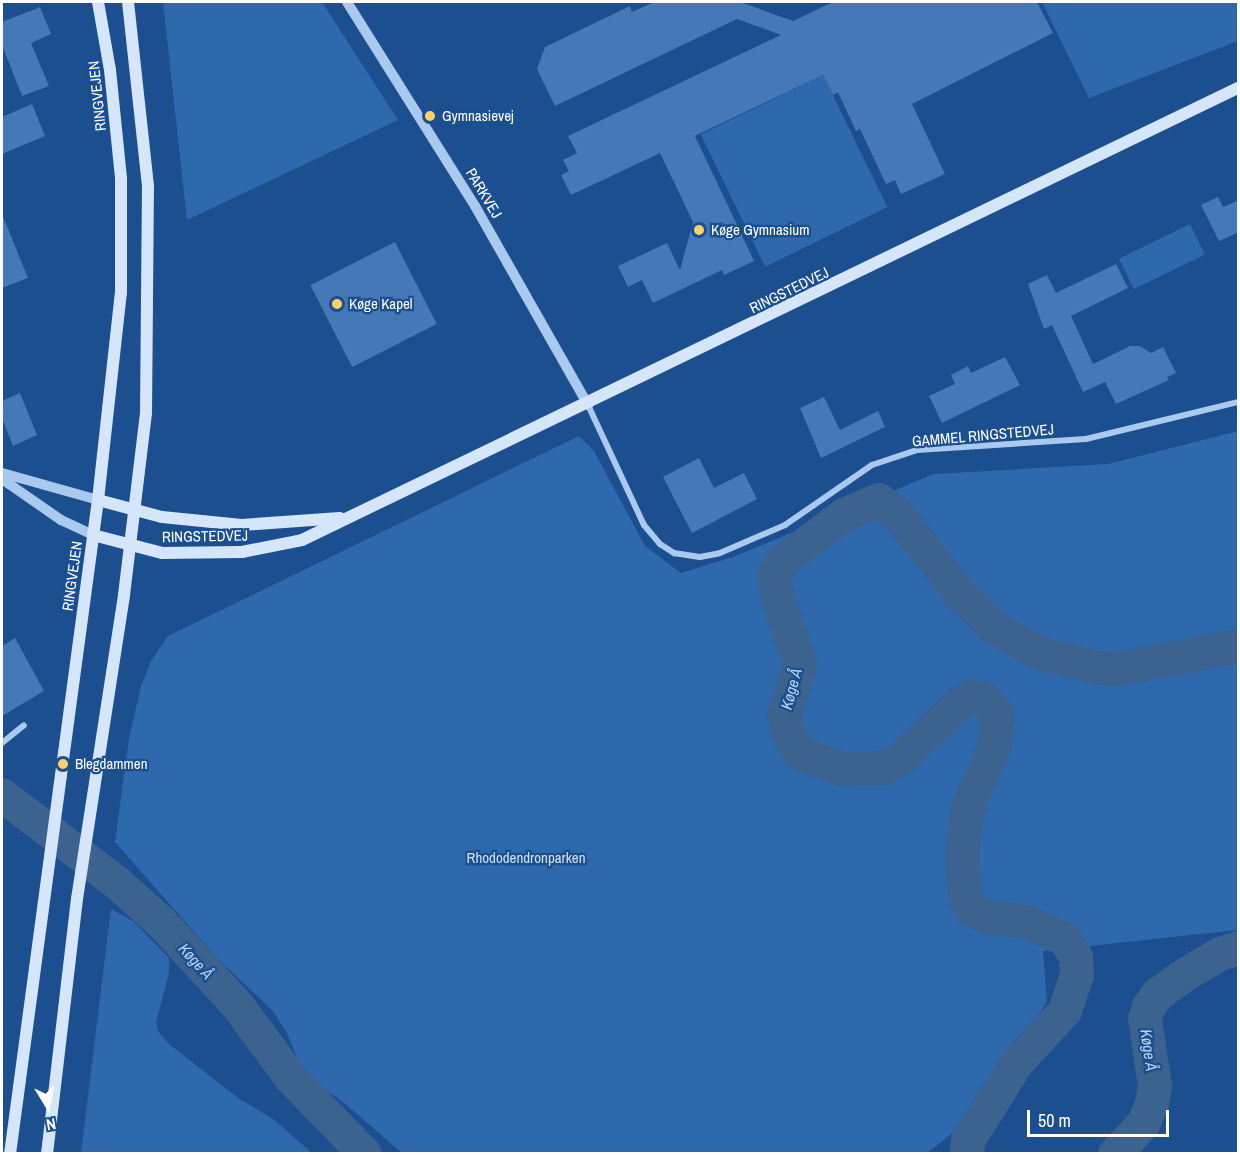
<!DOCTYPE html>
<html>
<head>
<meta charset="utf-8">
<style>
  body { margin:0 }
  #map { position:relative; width:1240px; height:1155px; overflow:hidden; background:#1b4f8f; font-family:"Archivo Narrow",sans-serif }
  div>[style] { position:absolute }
  .green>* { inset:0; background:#2e69ad; transform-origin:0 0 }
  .river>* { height:34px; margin:-17px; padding:0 17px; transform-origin:17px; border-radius:17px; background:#3c6290 }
  .building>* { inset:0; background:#4478b7; transform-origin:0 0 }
  .minor>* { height:6px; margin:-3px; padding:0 3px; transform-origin:3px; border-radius:3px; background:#a9c9ee }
  .tertiary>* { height:10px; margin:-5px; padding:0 5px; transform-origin:5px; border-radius:5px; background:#a9c9ee }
  .secondary>* { height:12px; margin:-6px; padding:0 6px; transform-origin:6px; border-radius:6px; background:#d6e6fa }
  .dots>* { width:16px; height:16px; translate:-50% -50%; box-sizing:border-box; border:3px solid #1b4f8f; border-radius:50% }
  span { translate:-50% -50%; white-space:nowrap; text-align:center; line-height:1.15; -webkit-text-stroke:4.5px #1b4f8f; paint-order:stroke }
  .street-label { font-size:15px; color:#fff }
  .poi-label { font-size:15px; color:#fff }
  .left { translate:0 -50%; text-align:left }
  .park-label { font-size:15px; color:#cfe3fa }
  .water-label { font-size:16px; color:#b5d3f5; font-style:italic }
  .frame { position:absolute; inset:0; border:3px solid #fff; pointer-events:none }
  .north { position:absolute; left:18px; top:1077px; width:60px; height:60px; -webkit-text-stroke:4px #1b4f8f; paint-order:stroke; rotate:170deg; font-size:16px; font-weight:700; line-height:24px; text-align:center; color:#fff }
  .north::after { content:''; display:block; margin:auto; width:21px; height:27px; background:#fff; clip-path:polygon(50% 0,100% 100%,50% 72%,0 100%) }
  .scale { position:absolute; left:1027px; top:1110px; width:142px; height:27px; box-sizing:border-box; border:3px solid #fff; border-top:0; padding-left:8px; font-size:18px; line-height:21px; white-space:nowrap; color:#fff; -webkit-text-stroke:4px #1b4f8f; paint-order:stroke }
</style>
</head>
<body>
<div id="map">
  <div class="green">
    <i style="clip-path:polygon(163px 2px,322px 2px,398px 120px,187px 220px)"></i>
    <i style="clip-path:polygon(1042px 2px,1238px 2px,1238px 41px,1089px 98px)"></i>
    <i style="left:823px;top:75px;width:147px;height:136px;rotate:64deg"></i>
    <i style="left:1190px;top:224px;width:34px;height:79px;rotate:64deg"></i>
    <i style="clip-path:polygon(1238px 431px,1238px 930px,1043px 951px,1047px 1002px,959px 1128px,927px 1153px,402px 1153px,342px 1101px,315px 1083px,300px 1065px,287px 1033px,273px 1011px,218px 959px,115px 842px,129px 738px,141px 686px,151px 661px,168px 636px,579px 436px,594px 451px,645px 546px,681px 573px,733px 557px,934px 474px,1108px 464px)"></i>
    <i style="clip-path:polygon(111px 909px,133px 921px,169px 958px,169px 973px,156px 1022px,158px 1031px,169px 1044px,238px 1098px,273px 1119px,312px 1153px,81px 1153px)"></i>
  </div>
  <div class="river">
    <i style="left:2px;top:795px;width:145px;rotate:37.4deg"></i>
    <i style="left:117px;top:883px;width:59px;rotate:41.6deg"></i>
    <i style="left:161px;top:922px;width:114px;rotate:47.5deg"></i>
    <i style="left:238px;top:1006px;width:89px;rotate:53.6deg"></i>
    <i style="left:291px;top:1078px;width:106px;rotate:45.8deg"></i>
    <i style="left:967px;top:1154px;width:13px;rotate:-86deg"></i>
    <i style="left:968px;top:1141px;width:92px;rotate:-57.9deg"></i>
    <i style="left:1017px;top:1063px;width:71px;rotate:-47.3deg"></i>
    <i style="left:1065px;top:1011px;width:38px;rotate:-72deg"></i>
    <i style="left:1077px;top:975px;width:18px;rotate:-93deg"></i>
    <i style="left:1076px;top:957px;width:21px;rotate:-121deg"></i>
    <i style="left:1065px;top:939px;width:42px;rotate:-155.9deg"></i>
    <i style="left:1027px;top:922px;width:40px;rotate:-172.9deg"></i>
    <i style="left:987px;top:917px;width:17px;rotate:-155deg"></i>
    <i style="left:972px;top:910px;width:16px;rotate:-117deg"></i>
    <i style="left:965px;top:896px;width:42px;rotate:-94.1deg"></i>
    <i style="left:962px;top:854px;width:47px;rotate:-82.7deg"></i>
    <i style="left:968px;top:807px;width:64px;rotate:-66.2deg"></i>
    <i style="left:994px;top:748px;width:33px;rotate:-83deg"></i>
    <i style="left:998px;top:715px;width:21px;rotate:-129deg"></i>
    <i style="left:985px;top:699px;width:13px;rotate:-171deg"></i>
    <i style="left:972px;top:697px;width:13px;rotate:153deg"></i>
    <i style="left:960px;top:703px;width:83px;rotate:136.5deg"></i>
    <i style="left:900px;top:760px;width:20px;rotate:156deg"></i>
    <i style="left:882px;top:768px;width:39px;rotate:179deg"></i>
    <i style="left:843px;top:769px;width:45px;rotate:-160.3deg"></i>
    <i style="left:801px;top:754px;width:15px;rotate:-127deg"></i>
    <i style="left:792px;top:742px;width:26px;rotate:-108deg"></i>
    <i style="left:784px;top:717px;width:53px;rotate:-72.6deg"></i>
    <i style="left:800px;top:666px;width:77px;rotate:-107.5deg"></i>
    <i style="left:777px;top:593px;width:16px;rotate:-101deg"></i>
    <i style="left:774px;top:577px;width:14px;rotate:-69deg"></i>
    <i style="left:779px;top:564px;width:81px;rotate:-37deg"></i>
    <i style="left:844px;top:515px;width:38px;rotate:-23deg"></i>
    <i style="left:879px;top:500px;width:27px;rotate:39deg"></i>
    <i style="left:900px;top:517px;width:99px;rotate:52deg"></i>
    <i style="left:961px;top:595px;width:46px;rotate:44.1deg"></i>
    <i style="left:994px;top:627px;width:49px;rotate:30.8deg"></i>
    <i style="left:1036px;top:652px;width:64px;rotate:14.5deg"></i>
    <i style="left:1098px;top:668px;width:21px;rotate:3deg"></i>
    <i style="left:1119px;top:669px;width:121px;rotate:-10.9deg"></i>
    <i style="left:1115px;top:1154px;width:42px;rotate:-46.9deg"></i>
    <i style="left:1144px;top:1123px;width:22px;rotate:-68deg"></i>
    <i style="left:1152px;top:1103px;width:17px;rotate:-80deg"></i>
    <i style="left:1155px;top:1086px;width:68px;rotate:-98.5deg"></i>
    <i style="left:1145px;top:1019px;width:13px;rotate:-72deg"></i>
    <i style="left:1149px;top:1007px;width:14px;rotate:-56deg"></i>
    <i style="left:1157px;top:995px;width:32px;rotate:-36deg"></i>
    <i style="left:1183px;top:976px;width:43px;rotate:-30.7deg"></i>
    <i style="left:1220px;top:954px;width:19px;rotate:-18deg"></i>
  </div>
  <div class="building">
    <i style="clip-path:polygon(654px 2px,740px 2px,793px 21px,833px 2px,1037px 2px,1053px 33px,912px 104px,945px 174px,901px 194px,895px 180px,886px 184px,860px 129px,856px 131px,838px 92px,833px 95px,823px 75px,695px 136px,754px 261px,724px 275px,722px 270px,653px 303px,642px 280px,628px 287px,618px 266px,667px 243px,680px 270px,693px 222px,660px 153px,571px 195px,561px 175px,569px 171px,563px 160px,577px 153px,568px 136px,781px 35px,737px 19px,555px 106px,537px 69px,545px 47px,630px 6px,632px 12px)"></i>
    <i style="clip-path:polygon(40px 7px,51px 34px,31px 43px,49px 86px,22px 96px,2px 45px,2px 22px)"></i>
    <i style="clip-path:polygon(32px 104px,45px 136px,2px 154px,2px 117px)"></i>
    <i style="clip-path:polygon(1218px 197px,1223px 207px,1239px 200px,1239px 232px,1219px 241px,1201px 205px)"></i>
    <i style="clip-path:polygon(2px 214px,28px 278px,2px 288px)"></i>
    <i style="left:395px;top:242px;width:92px;height:95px;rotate:63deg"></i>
    <i style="clip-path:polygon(1116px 264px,1128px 288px,1071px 316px,1093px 364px,1130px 346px,1140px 346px,1151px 353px,1163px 347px,1176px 373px,1167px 377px,1169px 380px,1116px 404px,1105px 382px,1083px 392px,1052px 325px,1044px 329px,1028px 284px,1047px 275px,1056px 293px)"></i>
    <i style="clip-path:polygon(1005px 357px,1020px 385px,942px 423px,929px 396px,955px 384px,951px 375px,968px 366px,971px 373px)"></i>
    <i style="clip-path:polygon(20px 393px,37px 435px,13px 446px,2px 418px,2px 401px)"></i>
    <i style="clip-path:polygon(824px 397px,840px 430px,878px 411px,885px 427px,821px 458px,800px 408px)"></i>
    <i style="clip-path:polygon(699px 458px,714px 488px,744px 473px,757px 499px,692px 533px,663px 477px)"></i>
    <i style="clip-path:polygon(15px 638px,44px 691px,2px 716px,2px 646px)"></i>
  </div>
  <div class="minor">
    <i style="left:588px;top:405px;width:132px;rotate:65deg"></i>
    <i style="left:644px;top:525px;width:25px;rotate:50deg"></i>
    <i style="left:660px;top:544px;width:17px;rotate:33deg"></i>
    <i style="left:674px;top:553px;width:26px;rotate:9deg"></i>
    <i style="left:700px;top:557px;width:20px;rotate:-11deg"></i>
    <i style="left:720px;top:553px;width:71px;rotate:-23.3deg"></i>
    <i style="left:785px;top:525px;width:106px;rotate:-34.6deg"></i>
    <i style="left:872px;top:465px;width:47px;rotate:-18.4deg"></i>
    <i style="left:917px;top:450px;width:169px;rotate:-3.7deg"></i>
    <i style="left:1086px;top:439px;width:156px;rotate:-13.7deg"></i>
    <i style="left:2px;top:743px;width:28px;rotate:-39deg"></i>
  </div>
  <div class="tertiary">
    <i style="left:347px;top:2px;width:241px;rotate:57.9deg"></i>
    <i style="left:475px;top:206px;width:229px;rotate:60.4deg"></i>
    <i style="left:2px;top:473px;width:100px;rotate:15.7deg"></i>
    <i style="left:2px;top:479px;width:72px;rotate:34.8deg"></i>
    <i style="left:61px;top:520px;width:35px;rotate:25deg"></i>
  </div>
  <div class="secondary">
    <i style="left:98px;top:500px;width:66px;rotate:14.9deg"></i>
    <i style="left:162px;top:517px;width:80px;rotate:5.7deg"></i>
    <i style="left:242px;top:525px;width:98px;rotate:-4.1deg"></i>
    <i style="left:93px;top:535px;width:71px;rotate:14.6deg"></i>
    <i style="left:162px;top:553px;width:80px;rotate:-0.7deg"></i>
    <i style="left:242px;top:552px;width:61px;rotate:-11.3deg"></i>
    <i style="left:302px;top:540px;width:1039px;rotate:-25.78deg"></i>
    <i style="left:10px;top:1154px;width:660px;rotate:-82.34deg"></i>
    <i style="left:98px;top:500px;width:208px;rotate:-83.7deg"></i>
    <i style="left:121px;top:293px;width:115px;rotate:-90deg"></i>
    <i style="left:121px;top:178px;width:109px;rotate:-95.8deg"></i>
    <i style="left:110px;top:70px;width:69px;rotate:-100deg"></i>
    <i style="left:47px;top:1154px;width:257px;rotate:-83.3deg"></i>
    <i style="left:77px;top:899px;width:308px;rotate:-81.2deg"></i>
    <i style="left:124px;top:595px;width:183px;rotate:-83.1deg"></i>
    <i style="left:146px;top:413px;width:227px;rotate:-89.5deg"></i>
    <i style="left:148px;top:186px;width:185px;rotate:-96.2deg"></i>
  </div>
  <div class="dots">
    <i style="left:430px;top:116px;background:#ffd166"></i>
    <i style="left:699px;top:230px;background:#ffd166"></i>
    <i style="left:337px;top:304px;background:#ffd166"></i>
    <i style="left:63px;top:764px;background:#ffd166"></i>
  </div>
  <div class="street-label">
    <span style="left:97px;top:96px;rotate:-96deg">RINGVEJEN</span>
    <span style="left:484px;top:193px;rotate:59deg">PARKVEJ</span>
    <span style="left:789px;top:290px;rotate:-26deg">RINGSTEDVEJ</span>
    <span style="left:983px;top:435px;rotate:-5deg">GAMMEL RINGSTEDVEJ</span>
    <span style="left:205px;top:536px;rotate:-1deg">RINGSTEDVEJ</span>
    <span style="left:72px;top:576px;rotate:-82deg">RINGVEJEN</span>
  </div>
  <div class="poi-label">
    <span class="left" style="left:442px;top:116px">Gymnasievej</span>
    <span class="left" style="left:711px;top:230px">Køge Gymnasium</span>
    <span class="left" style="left:349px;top:304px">Køge Kapel</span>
    <span class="left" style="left:75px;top:764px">Blegdammen</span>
  </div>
  <div class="park-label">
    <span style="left:526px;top:858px">Rhododendronparken</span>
  </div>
  <div class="water-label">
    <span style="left:791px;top:689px;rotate:-75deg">Køge Å</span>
    <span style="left:196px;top:961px;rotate:48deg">Køge Å</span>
    <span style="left:1149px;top:1050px;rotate:82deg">Køge Å</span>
  </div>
  <div class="frame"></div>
  <div class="north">N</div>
  <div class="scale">50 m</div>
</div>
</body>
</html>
